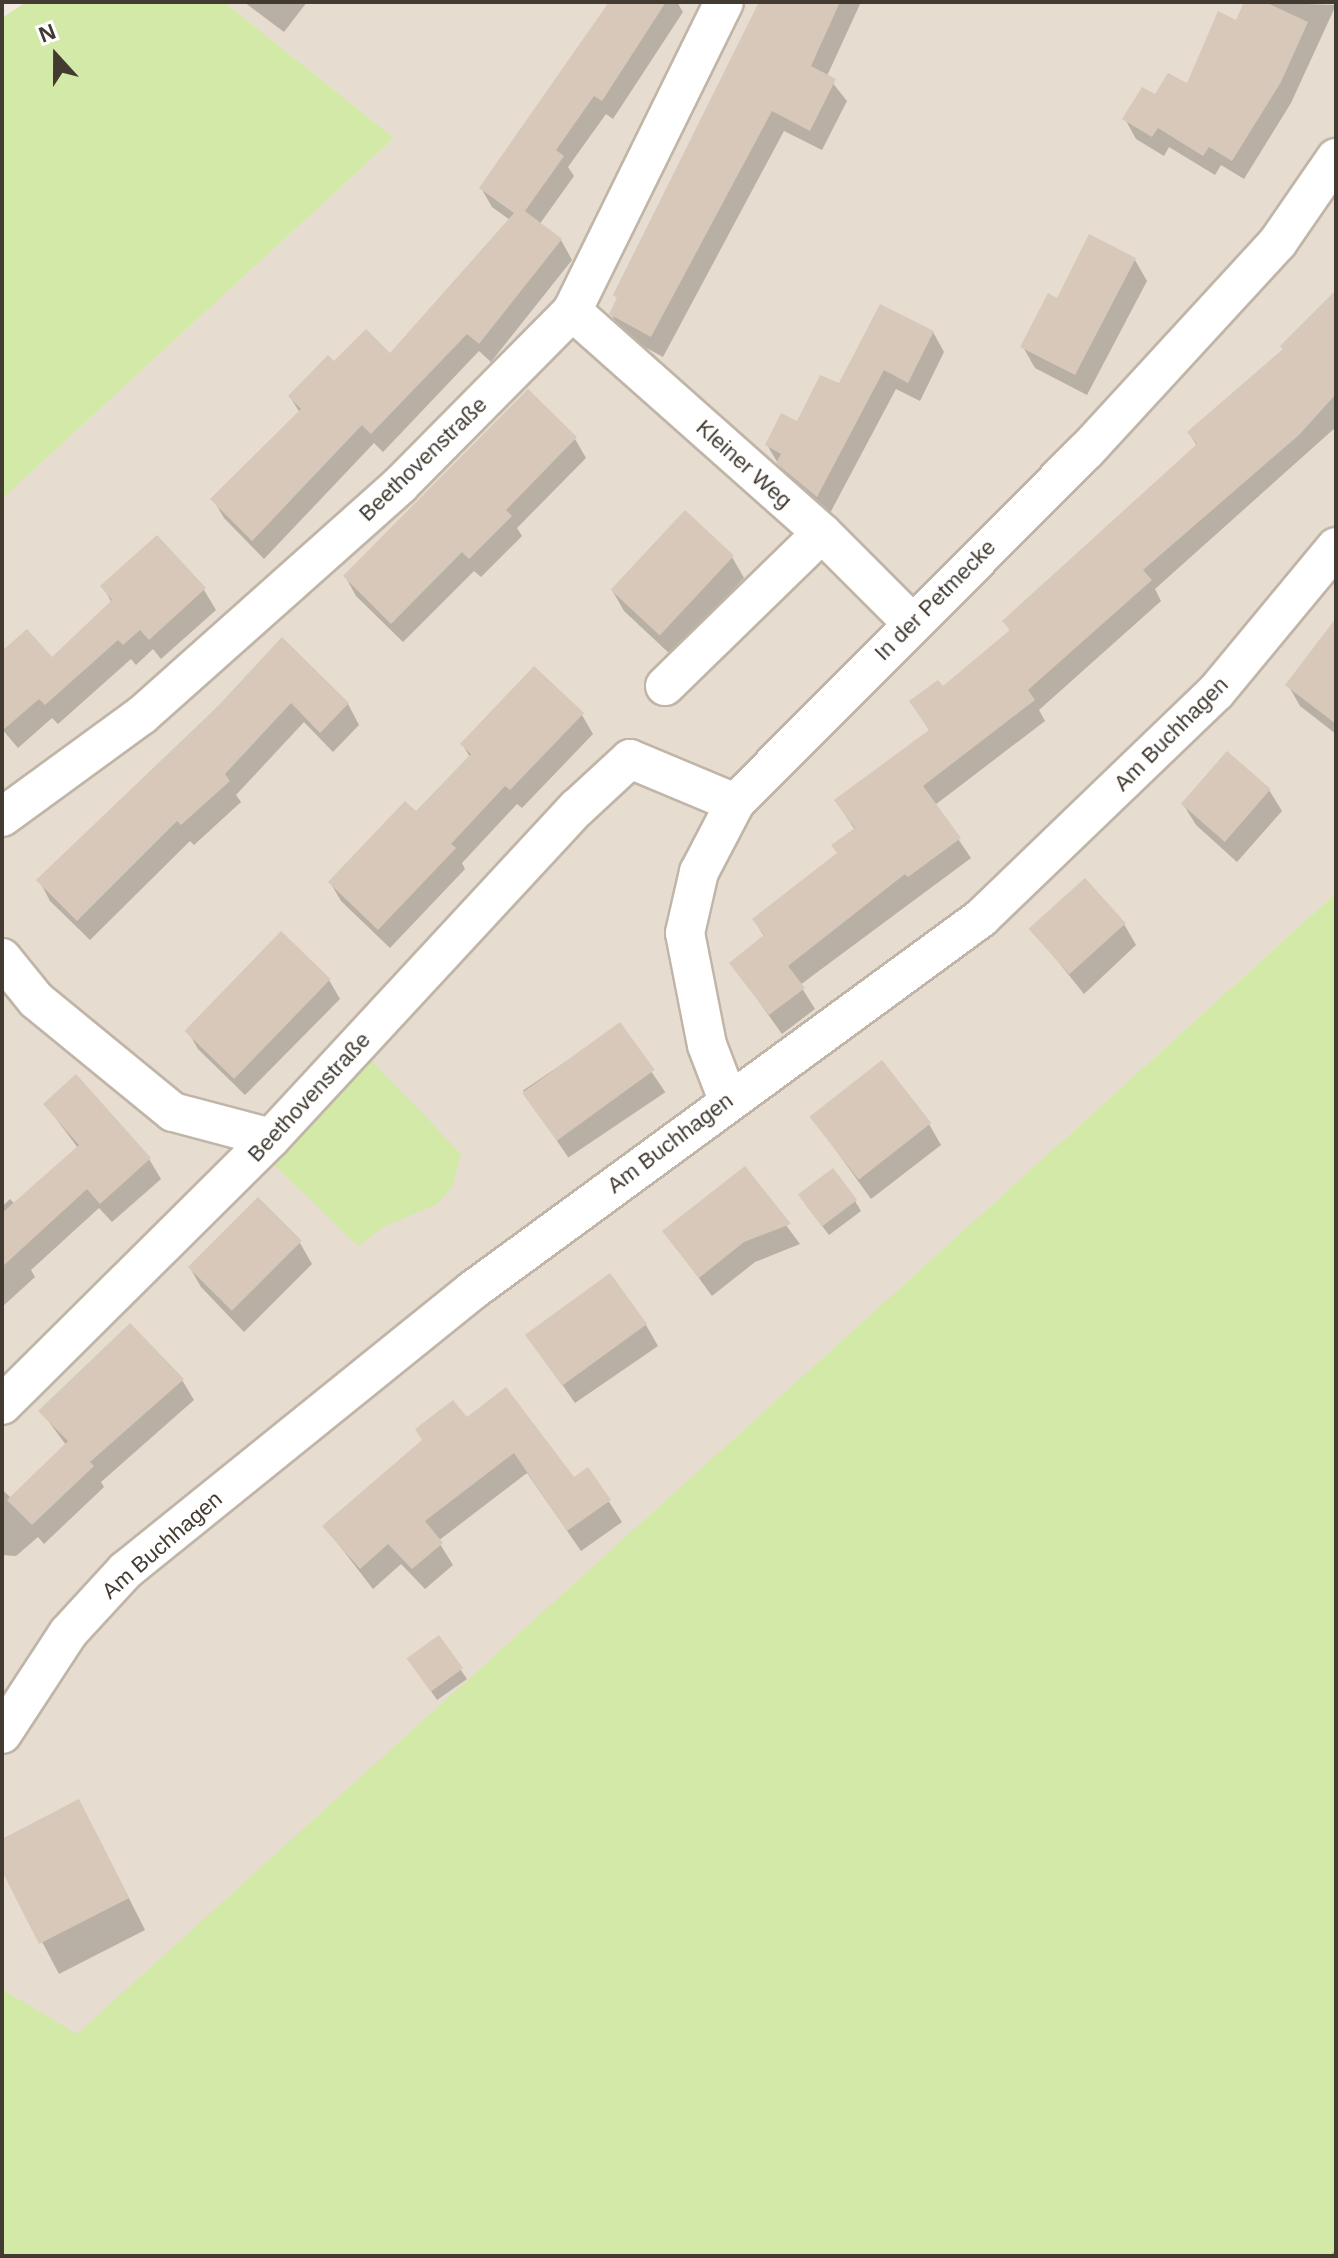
<!DOCTYPE html>
<html>
<head>
<meta charset="utf-8">
<style>
  body { margin:0 }
  #map { position:relative; width:1338px; height:2258px; overflow:hidden; background:#f2ebe2; font-family:Arial,sans-serif }
  div>[style] { position:absolute }
  .residential>* { inset:0; background:#e6dccf }
  .green>* { inset:0; background:#d3e9a7 }
  .shadow>* { inset:0; background:#0003; transform-origin:0 0 }
  .building>* { inset:0; background:#d7c8ba; transform-origin:0 0 }
  .path>* { height:5px; margin-top:-2.5px; transform-origin:0; background:repeating-linear-gradient(90deg,#c0ac95 0 4px,transparent 0 8px) }
  .roads { filter:drop-shadow(2px 0 #c0b5a7) drop-shadow(-2px 0 #c0b5a7) drop-shadow(0 2px #c0b5a7) drop-shadow(0 -2px #c0b5a7) }
  .minor>* { height:38px; margin:-19px; padding:0 19px; transform-origin:19px; border-radius:19px; background:#fff }
  span { translate:-50% -50%; white-space:nowrap; text-align:center; line-height:1.15; -webkit-text-stroke:8px #fff; paint-order:stroke }
  .street-label { font-size:22px; color:#433b32 }
  .frame { position:absolute; inset:0; border:4px solid #433b32; pointer-events:none }
  .north { position:absolute; left:16px; top:16px; width:80px; height:80px; -webkit-text-stroke:6px #fff; paint-order:stroke; rotate:339deg; font-size:22px; font-weight:700; line-height:32px; text-align:center; color:#433b32 }
  .north::after { content:''; display:block; margin:auto; width:28px; height:36px; background:#433b32; clip-path:polygon(50% 0,100% 100%,50% 72%,0 100%) }
</style>
</head>
<body>
<div id="map">
  <div class="residential">
    <i style="clip-path:polygon(224px 2px,1336px 2px,1336px 893px,77px 2035px,2px 1989px,2px 499px,394px 138px)"></i>
  </div>
  <div class="green">
    <i style="clip-path:polygon(26px 2px,224px 2px,394px 138px,2px 499px,2px 18px)"></i>
    <i style="clip-path:polygon(1336px 893px,1336px 2256px,2px 2256px,2px 1989px,77px 2034px)"></i>
    <i style="clip-path:polygon(362px 1051px,461px 1154px,452px 1187px,437px 1204px,385px 1226px,358px 1246px,264px 1155px)"></i>
  </div>
  <div class="shadow">
    <i style="clip-path:polygon(244px 2px,307px 2px,284px 32px)"></i>
    <i style="clip-path:polygon(612px 2px,677px 2px,683px 12px,613px 119px,606px 114px,568px 167px,574px 176px,539px 225px,561px 240px,572px 260px,491px 362px,479px 351px,383px 452px,374px 443px,264px 559px,224px 518px,213px 499px,300px 413px,290px 397px,334px 364px,390px 356px,510px 220px,492px 207px,481px 188px)"></i>
    <i style="clip-path:polygon(779px 2px,861px 2px,827px 76px,847px 101px,822px 150px,784px 131px,663px 357px,623px 335px,611px 314px)"></i>
    <i style="clip-path:polygon(1246px 2px,1336px 5px,1291px 103px,1244px 179px,1221px 165px,1215px 175px,1169px 147px,1164px 156px,1136px 139px,1125px 119px,1156px 97px,1188px 86px,1237px 22px)"></i>
    <i style="clip-path:polygon(1135px 260px,1147px 281px,1087px 395px,1035px 368px,1023px 347px,1058px 301px)"></i>
    <i style="clip-path:polygon(1336px 293px,1336px 427px,1155px 589px,1161px 601px,1039px 710px,1045px 721px,935px 805px,971px 858px,800px 985px,815px 1009px,782px 1034px,732px 964px,765px 938px,754px 920px,839px 854px,855px 830px,836px 801px,930px 732px,912px 702px,942px 689px,1011px 632px,1004px 621px,1197px 446px,1189px 433px,1285px 350px)"></i>
    <i style="clip-path:polygon(933px 332px,944px 352px,920px 401px,896px 389px,829px 515px,790px 483px,767px 445px)"></i>
    <i style="clip-path:polygon(575px 439px,586px 458px,517px 528px,522px 536px,481px 577px,474px 571px,403px 642px,356px 596px,345px 576px)"></i>
    <i style="clip-path:polygon(732px 557px,744px 578px,671px 655px,624px 611px,612px 590px)"></i>
    <i style="clip-path:polygon(103px 587px,204px 590px,216px 610px,161px 659px,153px 649px,136px 665px,131px 659px,58px 724px,52px 718px,18px 748px,2px 729px,2px 654px,52px 660px,112px 603px)"></i>
    <i style="clip-path:polygon(282px 639px,348px 704px,359px 725px,333px 752px,304px 722px,236px 795px,241px 802px,194px 845px,190px 841px,90px 940px,50px 901px,39px 880px,220px 707px)"></i>
    <i style="clip-path:polygon(1336px 651px,1336px 734px,1300px 706px,1288px 685px)"></i>
    <i style="clip-path:polygon(582px 715px,593px 734px,522px 808px,517px 804px,462px 863px,465px 869px,390px 948px,341px 901px,330px 882px,416px 814px,470px 757px,462px 744px)"></i>
    <i style="clip-path:polygon(1269px 790px,1282px 811px,1237px 862px,1196px 825px,1183px 804px)"></i>
    <i style="clip-path:polygon(1124px 924px,1136px 945px,1084px 994px,1032px 929px)"></i>
    <i style="clip-path:polygon(329px 980px,340px 999px,245px 1095px,198px 1049px,187px 1030px)"></i>
    <i style="left:620px;top:1025px;width:81px;height:117px;rotate:56deg"></i>
    <i style="clip-path:polygon(45px 1104px,149px 1159px,161px 1179px,112px 1222px,99px 1208px,31px 1270px,35px 1277px,2px 1307px,2px 1207px,10px 1199px,15px 1204px,78px 1148px)"></i>
    <i style="clip-path:polygon(812px 1117px,929px 1124px,941px 1145px,871px 1199px)"></i>
    <i style="clip-path:polygon(744px 1169px,800px 1244px,755px 1262px,712px 1296px,665px 1232px)"></i>
    <i style="clip-path:polygon(855px 1201px,861px 1211px,829px 1235px,806px 1205px)"></i>
    <i style="clip-path:polygon(300px 1243px,312px 1264px,244px 1332px,201px 1287px,189px 1266px)"></i>
    <i style="clip-path:polygon(646px 1325px,658px 1346px,575px 1403px,529px 1337px)"></i>
    <i style="clip-path:polygon(182px 1380px,194px 1400px,101px 1482px,104px 1487px,44px 1544px,38px 1537px,16px 1556px,2px 1555px,2px 1489px,11px 1498px,66px 1445px,41px 1411px)"></i>
    <i style="clip-path:polygon(467px 1420px,574px 1479px,588px 1469px,622px 1522px,581px 1551px,527px 1473px,438px 1541px,453px 1565px,425px 1589px,401px 1564px,373px 1589px,325px 1527px)"></i>
    <i style="clip-path:polygon(439px 1638px,467px 1679px,437px 1700px,415px 1668px)"></i>
    <i style="clip-path:polygon(96px 1833px,145px 1930px,59px 1974px,2px 1866px,2px 1841px)"></i>
  </div>
  <div class="building">
    <i style="clip-path:polygon(609px 2px,666px 2px,602px 101px,594px 96px,556px 150px,564px 156px,525px 211px,562px 239px,479px 344px,467px 334px,371px 434px,362px 425px,252px 541px,210px 499px,301px 409px,288px 396px,328px 355px,334px 361px,366px 329px,390px 353px,514px 213px,479px 188px)"></i>
    <i style="clip-path:polygon(759px 2px,840px 2px,811px 66px,836px 79px,810px 131px,772px 111px,651px 337px,609px 314px,617px 298px,613px 295px)"></i>
    <i style="clip-path:polygon(1244px 2px,1265px 2px,1308px 22px,1281px 82px,1232px 161px,1209px 147px,1203px 156px,1158px 128px,1152px 137px,1122px 119px,1142px 87px,1155px 94px,1168px 73px,1187px 83px,1218px 11px,1236px 20px)"></i>
    <i style="clip-path:polygon(1089px 234px,1136px 258px,1075px 375px,1020px 347px,1048px 293px,1057px 298px)"></i>
    <i style="clip-path:polygon(1336px 290px,1336px 394px,1299px 435px,1143px 570px,1152px 580px,1028px 690px,1035px 700px,923px 786px,961px 838px,908px 877px,905px 874px,788px 966px,805px 988px,769px 1015px,729px 963px,764px 935px,752px 919px,837px 853px,831px 845px,855px 828px,834px 800px,929px 730px,909px 701px,938px 680px,943px 686px,1010px 630px,1002px 621px,1197px 444px,1187px 432px,1283px 349px,1280px 346px)"></i>
    <i style="clip-path:polygon(880px 304px,934px 331px,908px 383px,884px 370px,817px 497px,776px 463px,781px 454px,765px 445px,781px 413px,797px 421px,820px 375px,839px 383px)"></i>
    <i style="clip-path:polygon(528px 389px,577px 437px,506px 510px,512px 516px,469px 559px,462px 552px,391px 624px,343px 576px)"></i>
    <i style="left:685px;top:510px;width:67px;height:109px;rotate:43deg"></i>
    <i style="clip-path:polygon(157px 535px,206px 588px,149px 640px,140px 630px,123px 645px,118px 640px,45px 705px,39px 699px,2px 731px,2px 651px,27px 629px,52px 657px,112px 600px,100px 586px)"></i>
    <i style="clip-path:polygon(1336px 618px,1336px 724px,1285px 685px)"></i>
    <i style="clip-path:polygon(282px 637px,349px 703px,320px 733px,291px 703px,225px 774px,230px 781px,181px 825px,177px 821px,77px 921px,36px 880px,218px 706px)"></i>
    <i style="clip-path:polygon(534px 666px,584px 713px,510px 790px,505px 786px,451px 844px,456px 848px,378px 930px,328px 882px,405px 801px,416px 811px,444px 782px,471px 754px,460px 744px)"></i>
    <i style="left:1227px;top:751px;width:58px;height:70px;rotate:41deg"></i>
    <i style="left:1085px;top:878px;width:61px;height:76px;rotate:48deg"></i>
    <i style="left:281px;top:931px;width:69px;height:139px;rotate:44deg"></i>
    <i style="left:620px;top:1022px;width:59px;height:121px;rotate:54deg"></i>
    <i style="left:882px;top:1060px;width:80px;height:92px;rotate:52deg"></i>
    <i style="clip-path:polygon(76px 1074px,151px 1158px,100px 1204px,87px 1189px,2px 1267px,2px 1213px,79px 1145px,43px 1104px)"></i>
    <i style="clip-path:polygon(745px 1166px,791px 1224px,744px 1242px,699px 1278px,662px 1231px)"></i>
    <i style="left:833px;top:1168px;width:40px;height:44px;rotate:53deg"></i>
    <i style="left:258px;top:1197px;width:62px;height:99px;rotate:45deg"></i>
    <i style="left:610px;top:1273px;width:63px;height:105px;rotate:54deg"></i>
    <i style="clip-path:polygon(130px 1323px,184px 1379px,90px 1462px,94px 1466px,32px 1525px,7px 1500px,68px 1441px,38px 1411px)"></i>
    <i style="clip-path:polygon(506px 1387px,574px 1477px,588px 1467px,611px 1500px,567px 1531px,514px 1453px,425px 1521px,443px 1543px,412px 1569px,388px 1544px,360px 1569px,322px 1526px,422px 1440px,415px 1429px,453px 1400px,467px 1417px)"></i>
    <i style="left:439px;top:1635px;width:41px;height:40px;rotate:54deg"></i>
    <i style="clip-path:polygon(79px 1799px,129px 1898px,39px 1944px,2px 1871px,2px 1839px)"></i>
  </div>
  <div class="path">
    <i style="left:1333px;top:2256px;width:5px;rotate:-53deg"></i>
  </div>
  <div class="roads">
    <div class="minor">
      <i style="left:572px;top:311px;width:334px;rotate:41.6deg"></i>
      <i style="left:822px;top:533px;width:126px;rotate:45deg"></i>
      <i style="left:665px;top:686px;width:219px;rotate:-44.3deg"></i>
      <i style="left:2px;top:817px;width:173px;rotate:-36.1deg"></i>
      <i style="left:142px;top:715px;width:346px;rotate:-41.7deg"></i>
      <i style="left:400px;top:485px;width:245px;rotate:-45.3deg"></i>
      <i style="left:572px;top:311px;width:344px;rotate:-63.8deg"></i>
      <i style="left:2px;top:958px;width:54px;rotate:51deg"></i>
      <i style="left:36px;top:1000px;width:177px;rotate:39.3deg"></i>
      <i style="left:173px;top:1112px;width:101px;rotate:14.9deg"></i>
      <i style="left:728px;top:1100px;width:59px;rotate:-110.9deg"></i>
      <i style="left:707px;top:1045px;width:114px;rotate:-101.1deg"></i>
      <i style="left:685px;top:933px;width:63px;rotate:-77.1deg"></i>
      <i style="left:699px;top:872px;width:78px;rotate:-62.4deg"></i>
      <i style="left:735px;top:803px;width:497px;rotate:-45.1deg"></i>
      <i style="left:1086px;top:451px;width:284px;rotate:-47.4deg"></i>
      <i style="left:1278px;top:242px;width:102px;rotate:-55.4deg"></i>
      <i style="left:2px;top:1405px;width:379px;rotate:-44.8deg"></i>
      <i style="left:271px;top:1138px;width:450px;rotate:-47.2deg"></i>
      <i style="left:577px;top:808px;width:72px;rotate:-42.8deg"></i>
      <i style="left:630px;top:759px;width:114px;rotate:22.7deg"></i>
      <i style="left:2px;top:1734px;width:121px;rotate:-56.8deg"></i>
      <i style="left:68px;top:1633px;width:86px;rotate:-47.4deg"></i>
      <i style="left:126px;top:1570px;width:446px;rotate:-38.9deg"></i>
      <i style="left:473px;top:1290px;width:630px;rotate:-36.21deg"></i>
      <i style="left:981px;top:918px;width:326px;rotate:-43.9deg"></i>
      <i style="left:1216px;top:692px;width:188px;rotate:-50.4deg"></i>
    </div>
  </div>
  <div class="street-label">
    <span style="left:423px;top:459px;rotate:-44deg">Beethovenstraße</span>
    <span style="left:744px;top:464px;rotate:42deg">Kleiner Weg</span>
    <span style="left:935px;top:600px;rotate:-45deg">In der Petmecke</span>
    <span style="left:1171px;top:734px;rotate:-45deg">Am Buchhagen</span>
    <span style="left:309px;top:1097px;rotate:-47deg">Beethovenstraße</span>
    <span style="left:670px;top:1143px;rotate:-37deg">Am Buchhagen</span>
    <span style="left:162px;top:1545px;rotate:-41deg">Am Buchhagen</span>
  </div>
  <div class="frame"></div>
  <div class="north">N</div>
</div>
</body>
</html>
